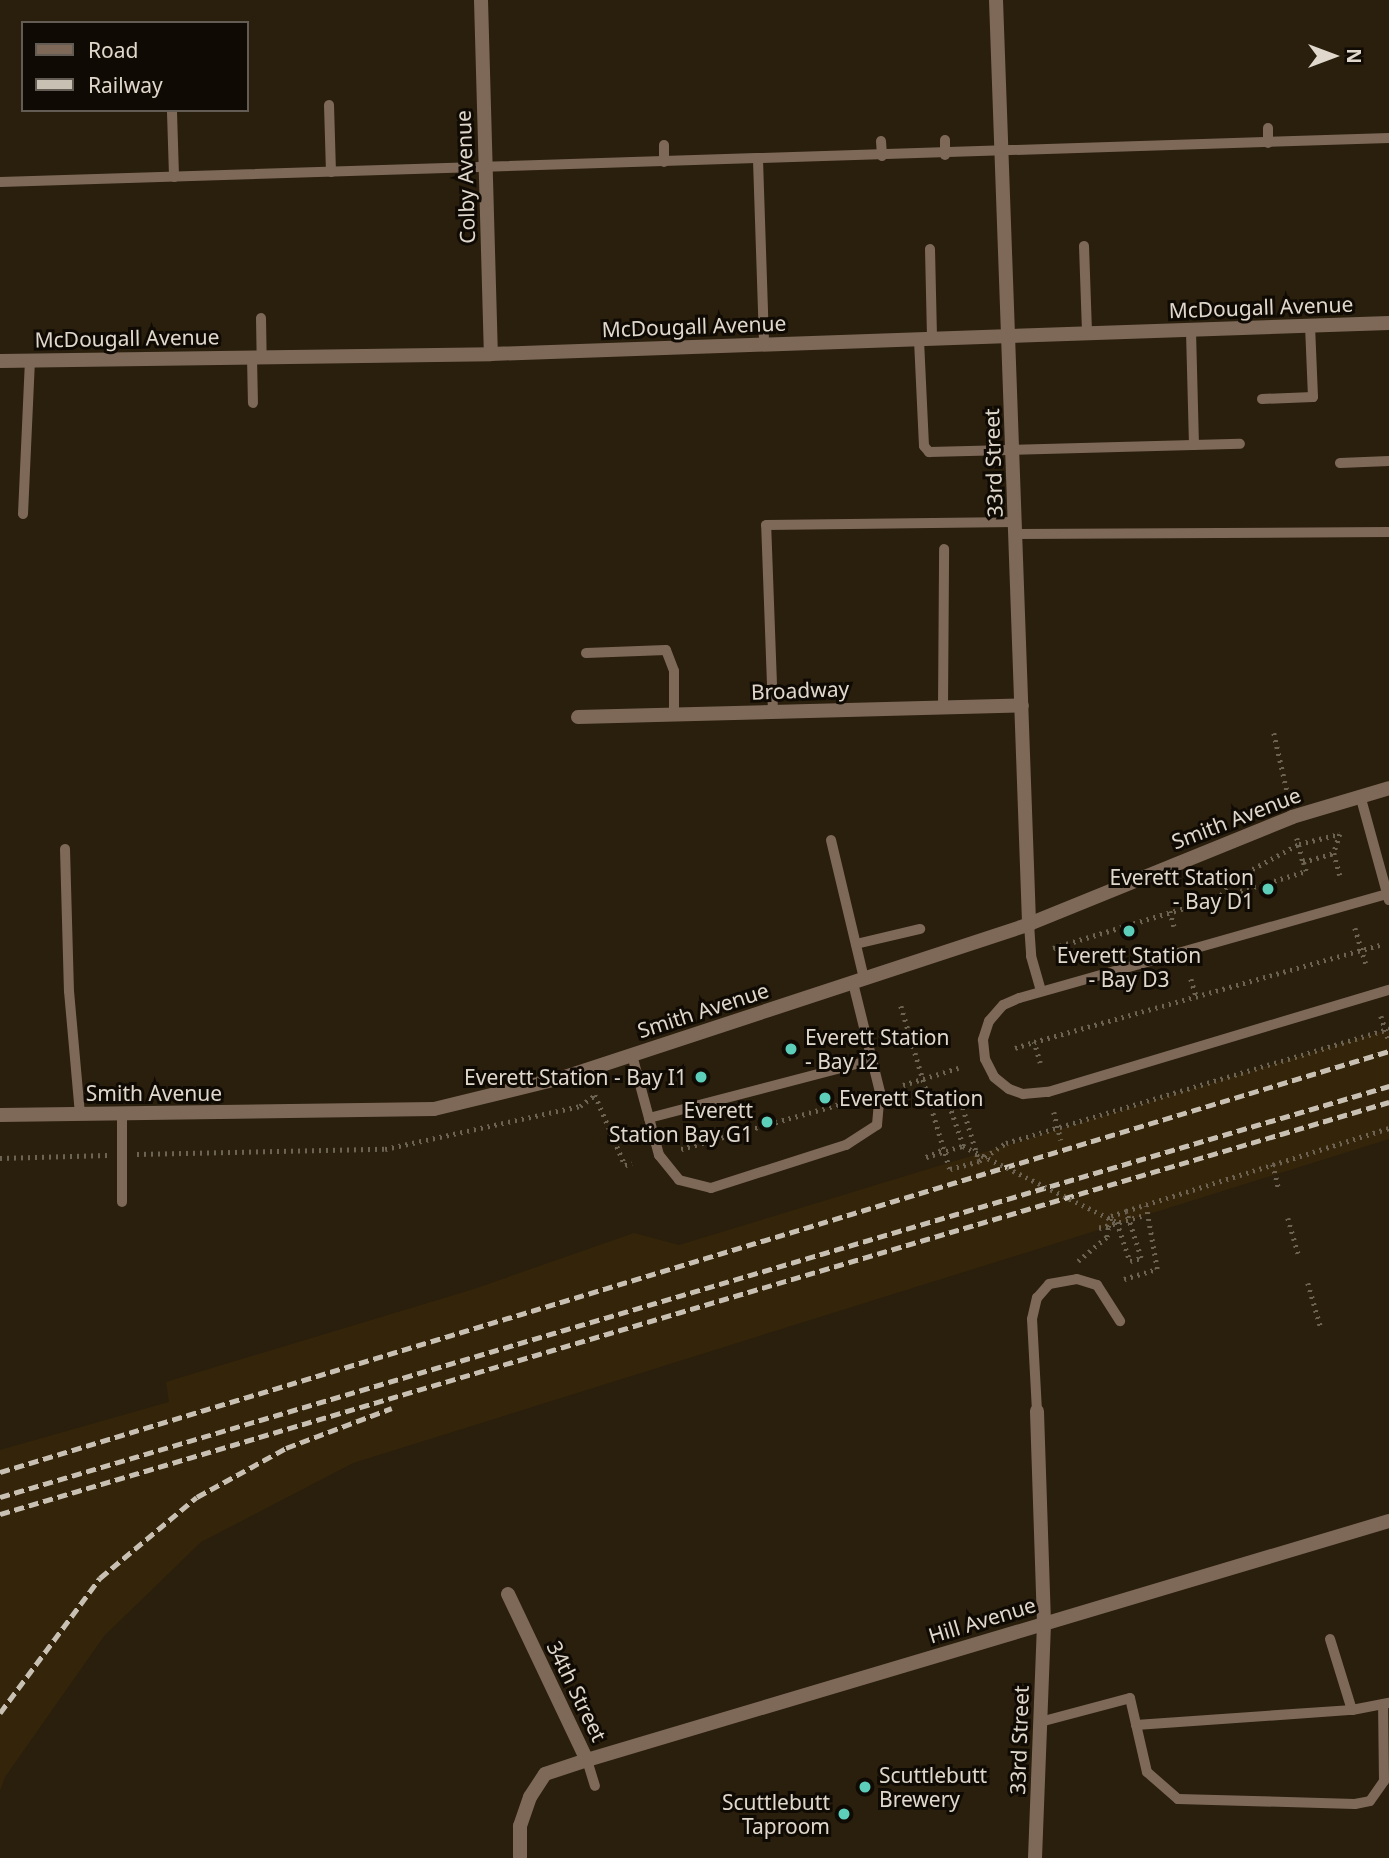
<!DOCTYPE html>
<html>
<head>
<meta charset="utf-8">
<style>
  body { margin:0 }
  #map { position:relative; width:1389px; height:1858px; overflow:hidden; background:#2a1f0c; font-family:"Noto Sans",sans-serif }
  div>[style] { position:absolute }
  .built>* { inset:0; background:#34250a }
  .path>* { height:4.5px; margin-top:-2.25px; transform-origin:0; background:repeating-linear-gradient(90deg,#6d6353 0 2px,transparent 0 7px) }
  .service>* { height:10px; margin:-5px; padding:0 5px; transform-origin:5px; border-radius:5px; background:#7e6959 }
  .minor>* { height:14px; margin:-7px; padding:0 7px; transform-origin:7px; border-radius:7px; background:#7e6959 }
  .tertiary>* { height:14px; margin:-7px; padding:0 7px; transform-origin:7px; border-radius:7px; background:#7e6959 }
  .rail>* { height:5px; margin-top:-2.5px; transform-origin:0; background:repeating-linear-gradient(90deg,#c8c0b3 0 10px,transparent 0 15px) }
  .path-bridge>* { height:4.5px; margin-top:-2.25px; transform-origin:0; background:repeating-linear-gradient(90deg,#6d6353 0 2px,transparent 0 7px) }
  .dots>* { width:19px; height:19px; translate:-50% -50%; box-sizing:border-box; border:4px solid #0f0a04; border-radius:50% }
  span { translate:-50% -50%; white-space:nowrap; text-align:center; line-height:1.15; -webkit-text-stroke:6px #0f0a04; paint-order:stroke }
  .street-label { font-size:21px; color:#e0d8cc }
  .poi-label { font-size:21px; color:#e0d8cc }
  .right { translate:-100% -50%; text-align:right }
  .left { translate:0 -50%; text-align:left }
  .legend { position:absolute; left:21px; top:21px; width:228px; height:91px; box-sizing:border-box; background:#0f0a04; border:2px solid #635c54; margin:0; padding:9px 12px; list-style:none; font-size:21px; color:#e0d8cc }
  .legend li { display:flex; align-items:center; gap:14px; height:35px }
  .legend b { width:35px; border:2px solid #635c54 }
  .north { position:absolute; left:1298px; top:21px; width:70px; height:70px; -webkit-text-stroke:5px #0f0a04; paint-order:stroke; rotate:90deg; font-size:19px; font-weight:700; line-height:28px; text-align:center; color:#e0d8cc }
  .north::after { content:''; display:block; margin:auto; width:24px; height:32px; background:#e0d8cc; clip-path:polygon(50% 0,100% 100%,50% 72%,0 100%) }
</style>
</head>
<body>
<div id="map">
  <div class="built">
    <i style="clip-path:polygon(1389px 1029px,1389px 1139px,353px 1463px,201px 1542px,104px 1636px,5px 1777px,0 1791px,0 1450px,169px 1402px,166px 1382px,474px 1289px,634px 1233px,679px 1245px)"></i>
  </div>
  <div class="path">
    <i style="left:1274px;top:733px;width:64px;rotate:77.3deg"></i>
    <i style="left:1297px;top:838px;width:25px;rotate:76deg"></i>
    <i style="left:1221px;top:895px;width:21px;rotate:-51deg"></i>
    <i style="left:1234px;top:879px;width:74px;rotate:-28.3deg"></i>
    <i style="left:1299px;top:844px;width:42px;rotate:-13.7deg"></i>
    <i style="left:1340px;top:834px;width:20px;rotate:108deg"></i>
    <i style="left:1170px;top:911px;width:16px;rotate:75deg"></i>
    <i style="left:1355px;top:928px;width:39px;rotate:73deg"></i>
    <i style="left:1053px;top:948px;width:264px;rotate:-16.9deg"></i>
    <i style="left:1306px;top:871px;width:9px;rotate:-108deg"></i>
    <i style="left:1303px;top:862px;width:32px;rotate:-16deg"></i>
    <i style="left:1334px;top:853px;width:23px;rotate:75deg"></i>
    <i style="left:1191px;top:979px;width:21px;rotate:73deg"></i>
    <i style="left:901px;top:1006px;width:170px;rotate:73.3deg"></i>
    <i style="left:950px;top:1169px;width:30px;rotate:-15deg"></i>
    <i style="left:979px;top:1161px;width:32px;rotate:-34deg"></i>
    <i style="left:1006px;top:1143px;width:400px;rotate:-16.6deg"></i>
    <i style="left:1381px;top:1016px;width:25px;rotate:72deg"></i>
    <i style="left:1015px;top:1048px;width:20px;rotate:-18deg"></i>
    <i style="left:1040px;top:1063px;width:22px;rotate:-106deg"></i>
    <i style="left:1034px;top:1042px;width:362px;rotate:-15.7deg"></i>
    <i style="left:903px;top:1085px;width:58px;rotate:-17.2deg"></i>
    <i style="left:1054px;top:1112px;width:29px;rotate:76deg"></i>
    <i style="left:963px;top:1146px;width:43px;rotate:-108.9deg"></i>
    <i style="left:949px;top:1105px;width:13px;rotate:-18deg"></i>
    <i style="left:961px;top:1101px;width:63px;rotate:73.3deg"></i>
    <i style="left:681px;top:1149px;width:180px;rotate:-15.8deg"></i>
    <i style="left:137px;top:1154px;width:248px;rotate:-1.2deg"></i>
    <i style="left:385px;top:1149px;width:200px;rotate:-12.4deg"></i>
    <i style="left:580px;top:1106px;width:19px;rotate:-36deg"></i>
    <i style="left:595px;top:1095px;width:76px;rotate:66.8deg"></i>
    <i style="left:625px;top:1165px;width:7px;rotate:-16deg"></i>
    <i style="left:926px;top:1157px;width:20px;rotate:-24deg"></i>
    <i style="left:0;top:1158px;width:108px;rotate:-1.6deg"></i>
    <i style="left:1273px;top:1164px;width:26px;rotate:77deg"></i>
    <i style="left:1288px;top:1218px;width:37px;rotate:74deg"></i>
    <i style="left:1117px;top:1222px;width:41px;rotate:71.6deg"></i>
    <i style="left:1130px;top:1261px;width:11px;rotate:-15deg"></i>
    <i style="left:1141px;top:1258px;width:49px;rotate:-107.7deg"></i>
    <i style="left:1126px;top:1211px;width:276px;rotate:-17.5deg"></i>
    <i style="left:1108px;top:1227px;width:11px;rotate:-75deg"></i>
    <i style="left:1111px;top:1216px;width:16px;rotate:-18deg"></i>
    <i style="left:1078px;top:1261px;width:38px;rotate:-40deg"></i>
    <i style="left:1107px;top:1237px;width:10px;rotate:-84deg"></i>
    <i style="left:1108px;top:1227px;width:9px;rotate:174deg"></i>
    <i style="left:1124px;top:1279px;width:34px;rotate:-17deg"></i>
    <i style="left:1157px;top:1269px;width:64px;rotate:-99.9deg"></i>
    <i style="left:1308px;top:1283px;width:47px;rotate:73.9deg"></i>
  </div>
  <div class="service">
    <i style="left:329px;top:105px;width:67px;rotate:88.3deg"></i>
    <i style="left:172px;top:112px;width:65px;rotate:88.2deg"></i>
    <i style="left:1268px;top:128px;width:15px;rotate:90deg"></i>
    <i style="left:945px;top:140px;width:15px;rotate:90deg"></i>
    <i style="left:881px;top:141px;width:15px;rotate:86deg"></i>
    <i style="left:664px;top:145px;width:17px;rotate:90deg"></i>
    <i style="left:758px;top:160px;width:185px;rotate:88.1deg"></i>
    <i style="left:0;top:182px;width:1390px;rotate:-1.81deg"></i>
    <i style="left:1084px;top:246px;width:88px;rotate:88deg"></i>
    <i style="left:930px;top:249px;width:91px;rotate:88.7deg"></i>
    <i style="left:261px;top:318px;width:39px;rotate:89deg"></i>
    <i style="left:1191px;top:331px;width:114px;rotate:88.5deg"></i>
    <i style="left:919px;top:340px;width:106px;rotate:87.3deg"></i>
    <i style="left:924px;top:446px;width:8px;rotate:50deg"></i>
    <i style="left:929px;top:452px;width:311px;rotate:-1.5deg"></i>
    <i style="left:252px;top:357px;width:46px;rotate:88.8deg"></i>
    <i style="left:1262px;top:399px;width:51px;rotate:-2.2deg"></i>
    <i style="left:1313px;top:397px;width:71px;rotate:-92.4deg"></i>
    <i style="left:1340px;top:463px;width:49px;rotate:-2.3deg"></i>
    <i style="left:23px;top:514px;width:153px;rotate:-87.4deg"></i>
    <i style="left:1016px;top:534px;width:373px;rotate:-0.3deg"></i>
    <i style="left:586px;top:653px;width:80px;rotate:-2.1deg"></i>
    <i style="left:666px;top:650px;width:22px;rotate:69deg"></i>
    <i style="left:674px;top:671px;width:44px;rotate:90deg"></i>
    <i style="left:943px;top:708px;width:159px;rotate:-89.6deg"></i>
    <i style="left:773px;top:712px;width:187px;rotate:-92.1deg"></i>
    <i style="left:766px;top:525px;width:250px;rotate:-0.7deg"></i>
    <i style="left:1360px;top:795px;width:109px;rotate:74.6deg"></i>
    <i style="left:831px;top:840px;width:143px;rotate:76.6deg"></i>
    <i style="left:65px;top:849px;width:142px;rotate:88.4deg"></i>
    <i style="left:69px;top:991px;width:124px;rotate:84.9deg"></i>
    <i style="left:1387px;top:894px;width:382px;rotate:164.2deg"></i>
    <i style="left:1019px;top:998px;width:17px;rotate:156deg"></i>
    <i style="left:1003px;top:1005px;width:21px;rotate:131deg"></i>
    <i style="left:989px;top:1021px;width:20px;rotate:108deg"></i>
    <i style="left:983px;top:1040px;width:19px;rotate:84deg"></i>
    <i style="left:985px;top:1059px;width:20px;rotate:63deg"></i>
    <i style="left:994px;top:1077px;width:19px;rotate:39deg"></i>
    <i style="left:1009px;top:1089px;width:15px;rotate:20deg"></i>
    <i style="left:1023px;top:1094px;width:25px;rotate:-5deg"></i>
    <i style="left:1048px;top:1092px;width:356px;rotate:-16.7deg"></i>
    <i style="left:1029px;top:924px;width:32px;rotate:86deg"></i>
    <i style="left:1031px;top:956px;width:36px;rotate:74deg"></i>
    <i style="left:856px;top:944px;width:66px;rotate:-13.2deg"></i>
    <i style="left:632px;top:1055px;width:104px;rotate:74.9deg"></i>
    <i style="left:659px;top:1155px;width:32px;rotate:51deg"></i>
    <i style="left:679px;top:1180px;width:33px;rotate:14deg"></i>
    <i style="left:711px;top:1188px;width:142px;rotate:-17.7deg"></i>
    <i style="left:846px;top:1145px;width:37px;rotate:-33deg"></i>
    <i style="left:877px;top:1125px;width:33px;rotate:-85deg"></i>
    <i style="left:880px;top:1092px;width:112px;rotate:-103.9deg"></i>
    <i style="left:122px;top:1114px;width:88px;rotate:90deg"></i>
    <i style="left:649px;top:1118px;width:230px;rotate:-14.6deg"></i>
    <i style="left:1037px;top:1411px;width:92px;rotate:-93.1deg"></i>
    <i style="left:1032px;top:1319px;width:22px;rotate:-77deg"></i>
    <i style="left:1037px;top:1298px;width:18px;rotate:-49deg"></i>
    <i style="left:1049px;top:1284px;width:28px;rotate:-10deg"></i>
    <i style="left:1077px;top:1279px;width:21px;rotate:17deg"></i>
    <i style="left:1097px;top:1285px;width:43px;rotate:57.4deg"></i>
    <i style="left:1330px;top:1639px;width:74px;rotate:72.8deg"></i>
    <i style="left:1352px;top:1710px;width:38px;rotate:-11deg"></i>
    <i style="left:1040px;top:1722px;width:93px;rotate:-14.9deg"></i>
    <i style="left:1130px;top:1698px;width:76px;rotate:77.1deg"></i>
    <i style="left:1147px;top:1772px;width:41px;rotate:41.1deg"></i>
    <i style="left:1178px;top:1799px;width:177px;rotate:1.6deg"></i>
    <i style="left:1355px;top:1804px;width:15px;rotate:-11deg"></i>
    <i style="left:1370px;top:1801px;width:24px;rotate:-55deg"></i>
    <i style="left:1384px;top:1781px;width:77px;rotate:-90.7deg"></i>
    <i style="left:1136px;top:1725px;width:217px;rotate:-4deg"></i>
    <i style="left:587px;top:1760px;width:27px;rotate:73deg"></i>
  </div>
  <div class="minor">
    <i style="left:481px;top:0;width:354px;rotate:88.4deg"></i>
    <i style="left:0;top:361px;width:491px;rotate:-0.8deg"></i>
    <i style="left:491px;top:354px;width:899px;rotate:-1.98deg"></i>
    <i style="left:578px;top:717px;width:444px;rotate:-1.5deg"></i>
    <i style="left:508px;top:1594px;width:184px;rotate:64.6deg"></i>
    <i style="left:587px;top:1760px;width:44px;rotate:161.6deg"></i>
    <i style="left:545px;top:1774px;width:27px;rotate:123deg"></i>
    <i style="left:530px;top:1797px;width:31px;rotate:109deg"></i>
    <i style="left:520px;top:1826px;width:32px;rotate:90deg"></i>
    <i style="left:587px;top:1760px;width:837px;rotate:-16.59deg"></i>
    <i style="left:1035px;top:1858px;width:235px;rotate:-87.8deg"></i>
    <i style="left:1044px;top:1623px;width:212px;rotate:-91.9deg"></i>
  </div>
  <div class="tertiary">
    <i style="left:996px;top:0;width:925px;rotate:87.95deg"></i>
    <i style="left:0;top:1115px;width:434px;rotate:-0.8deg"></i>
    <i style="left:434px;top:1109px;width:135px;rotate:-13.7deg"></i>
    <i style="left:565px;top:1077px;width:489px;rotate:-18.2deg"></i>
    <i style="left:1029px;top:924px;width:284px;rotate:-22.1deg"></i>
    <i style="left:1292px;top:817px;width:101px;rotate:-16.6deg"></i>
  </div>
  <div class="rail">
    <i style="left:0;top:1472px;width:1451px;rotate:-16.86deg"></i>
    <i style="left:0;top:1497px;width:1449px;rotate:-16.48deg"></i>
    <i style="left:0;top:1514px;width:1449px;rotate:-16.52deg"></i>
    <i style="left:0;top:1713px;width:168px;rotate:-53.5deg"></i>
    <i style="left:100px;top:1578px;width:126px;rotate:-39.9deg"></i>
    <i style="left:197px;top:1497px;width:102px;rotate:-28.8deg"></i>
    <i style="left:286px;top:1448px;width:113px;rotate:-20.7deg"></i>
  </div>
  <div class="path-bridge">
    <i style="left:926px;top:1157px;width:39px;rotate:-17deg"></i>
    <i style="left:963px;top:1146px;width:172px;rotate:26.3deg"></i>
    <i style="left:1099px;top:1228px;width:44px;rotate:-15.9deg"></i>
  </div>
  <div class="dots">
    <i style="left:1268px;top:889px;background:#5cceba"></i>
    <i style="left:1129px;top:931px;background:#5cceba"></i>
    <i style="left:791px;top:1049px;background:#5cceba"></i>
    <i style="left:701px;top:1077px;background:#5cceba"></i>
    <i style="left:825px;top:1098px;background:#5cceba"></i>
    <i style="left:767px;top:1122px;background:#5cceba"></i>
    <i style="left:865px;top:1787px;background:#5cceba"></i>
    <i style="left:844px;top:1814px;background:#5cceba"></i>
  </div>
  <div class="street-label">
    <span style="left:465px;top:177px;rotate:-92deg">Colby Avenue</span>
    <span style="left:1261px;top:307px;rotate:-2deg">McDougall Avenue</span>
    <span style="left:694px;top:326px;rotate:-2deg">McDougall Avenue</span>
    <span style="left:127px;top:338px;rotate:-1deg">McDougall Avenue</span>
    <span style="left:993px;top:463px;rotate:-92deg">33rd Street</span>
    <span style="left:800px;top:690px;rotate:-2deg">Broadway</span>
    <span style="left:1236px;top:818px;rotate:-21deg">Smith Avenue</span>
    <span style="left:703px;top:1010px;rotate:-18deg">Smith Avenue</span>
    <span style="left:154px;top:1093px">Smith Avenue</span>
    <span style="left:982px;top:1620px;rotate:-17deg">Hill Avenue</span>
    <span style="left:577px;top:1691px;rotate:64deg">34th Street</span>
    <span style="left:1019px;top:1740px;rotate:-88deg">33rd Street</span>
  </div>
  <div class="poi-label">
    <span class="right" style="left:1254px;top:889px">Everett Station<br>- Bay D1</span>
    <span style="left:1129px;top:967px">Everett Station<br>- Bay D3</span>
    <span class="left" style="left:805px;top:1049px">Everett Station<br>- Bay I2</span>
    <span class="right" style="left:687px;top:1077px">Everett Station - Bay I1</span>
    <span class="left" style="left:839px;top:1098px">Everett Station</span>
    <span class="right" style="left:753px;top:1122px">Everett<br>Station Bay G1</span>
    <span class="left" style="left:879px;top:1787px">Scuttlebutt<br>Brewery</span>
    <span class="right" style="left:830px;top:1814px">Scuttlebutt<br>Taproom</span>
  </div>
  <ul class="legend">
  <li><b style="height:9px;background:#7e6959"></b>Road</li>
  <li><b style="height:9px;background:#c8c0b3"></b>Railway</li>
  </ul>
  <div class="north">N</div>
</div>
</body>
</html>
